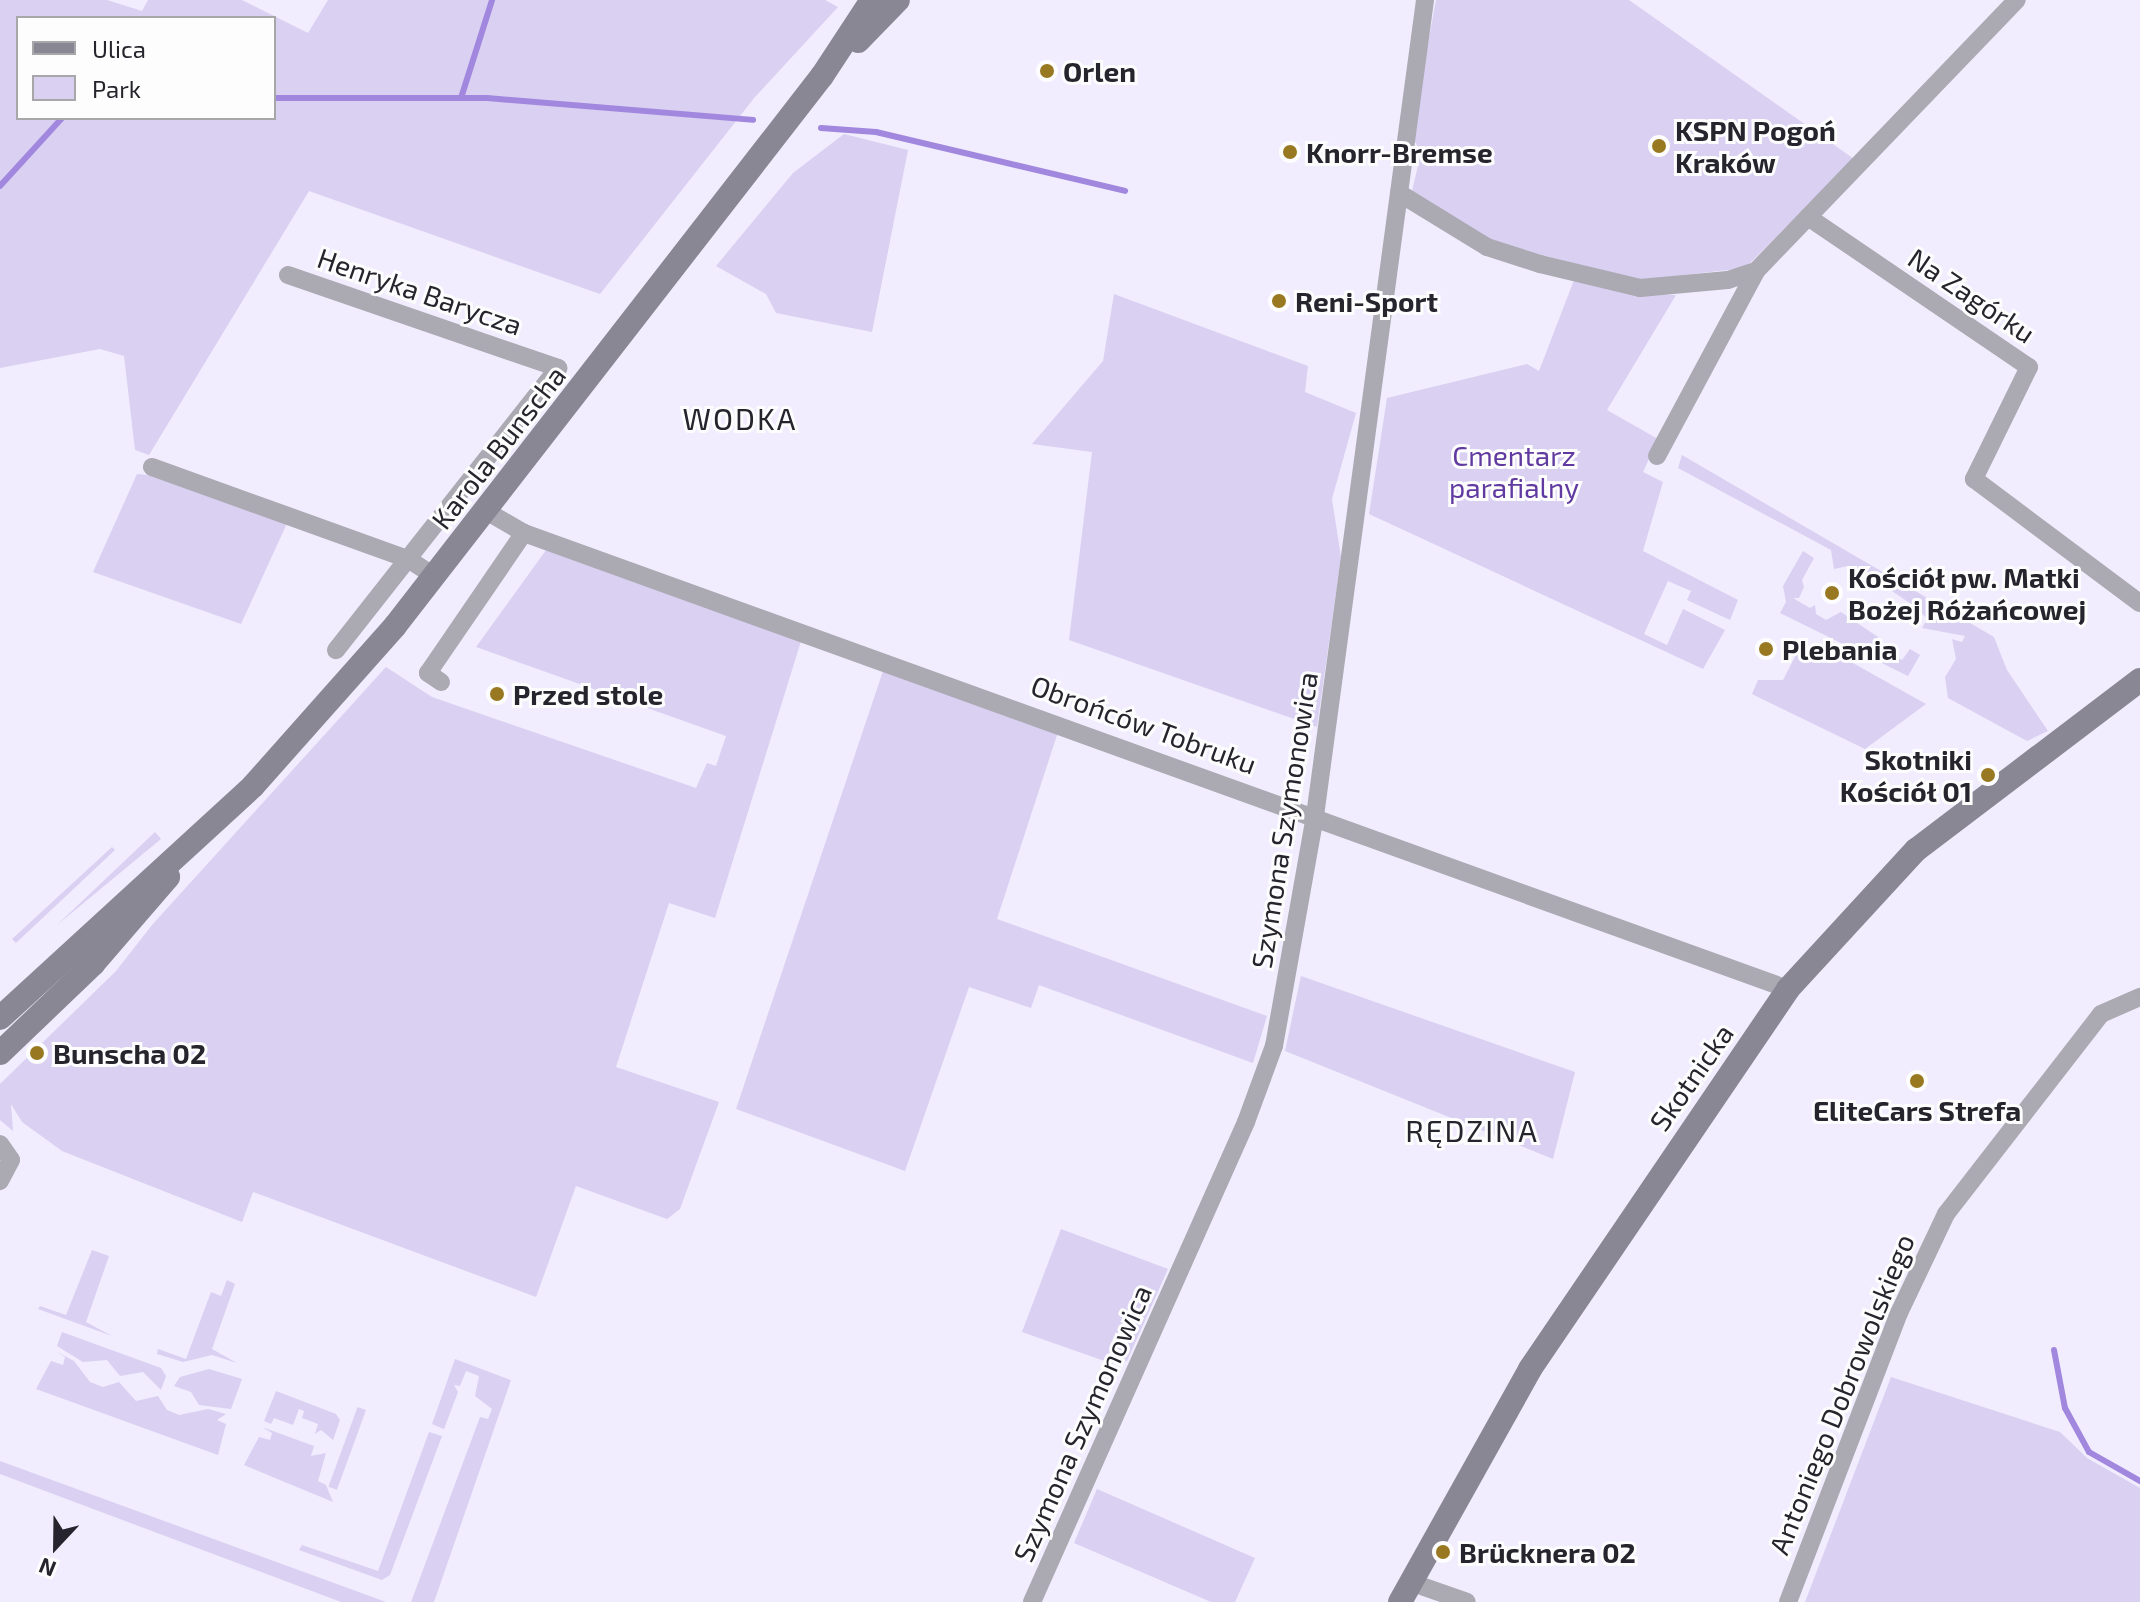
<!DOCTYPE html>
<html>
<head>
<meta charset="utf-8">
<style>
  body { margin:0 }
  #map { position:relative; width:2140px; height:1602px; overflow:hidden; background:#f1edfe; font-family:"Exo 2",sans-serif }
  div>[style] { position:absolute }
  .green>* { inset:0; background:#d9d0f2; transform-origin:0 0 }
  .stream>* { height:6px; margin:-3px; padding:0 3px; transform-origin:3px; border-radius:3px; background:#a187de }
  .street>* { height:18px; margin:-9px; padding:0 9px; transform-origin:9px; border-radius:9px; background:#aba9b2 }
  .secondary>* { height:24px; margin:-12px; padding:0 12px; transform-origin:12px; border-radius:12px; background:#8a8794 }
  .dots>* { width:22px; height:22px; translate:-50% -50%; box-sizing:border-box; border:4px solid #fdfdfd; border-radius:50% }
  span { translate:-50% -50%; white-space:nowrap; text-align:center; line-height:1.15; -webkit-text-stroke:6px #fdfdfd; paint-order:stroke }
  .poi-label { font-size:28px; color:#26242c; font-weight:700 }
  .left { translate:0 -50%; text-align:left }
  .right { translate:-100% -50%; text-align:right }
  .street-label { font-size:28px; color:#26242c }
  .park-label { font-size:28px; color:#613aa1 }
  .neighbourhood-label { font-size:30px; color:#26242c; letter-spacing:2px }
  .legend { position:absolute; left:16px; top:16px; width:260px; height:104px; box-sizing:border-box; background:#fdfdfd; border:2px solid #a7a6a9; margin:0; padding:10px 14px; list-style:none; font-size:24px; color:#26242c }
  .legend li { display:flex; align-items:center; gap:16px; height:40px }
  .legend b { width:40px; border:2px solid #a7a6a9 }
  .north { position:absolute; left:16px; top:1506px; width:80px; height:80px; -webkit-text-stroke:6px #fdfdfd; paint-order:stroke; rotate:202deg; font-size:22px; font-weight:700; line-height:32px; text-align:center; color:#26242c }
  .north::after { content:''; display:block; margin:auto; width:28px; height:36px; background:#26242c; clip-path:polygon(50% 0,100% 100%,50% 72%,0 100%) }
</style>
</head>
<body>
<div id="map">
  <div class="green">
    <i style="clip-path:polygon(evenodd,0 0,107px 0,142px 11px,148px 0,242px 0,308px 33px,328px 0,825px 0,838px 7px,755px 97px,600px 294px,309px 191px,149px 455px,135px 450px,124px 356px,100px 349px,0 368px,0 0,274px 18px,274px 118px,18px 118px,18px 18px,274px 18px)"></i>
    <i style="clip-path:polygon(1436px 0,1629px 0,1854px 159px,1745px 268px,1639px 280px,1495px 243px,1412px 191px,1421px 153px,1414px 140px,1418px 98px)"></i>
    <i style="clip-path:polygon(844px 134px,908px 150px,872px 332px,776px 313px,766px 294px,716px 266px,793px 173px)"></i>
    <i style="clip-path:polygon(1574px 280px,1632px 294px,1676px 295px,1607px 410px,1658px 439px,1643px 472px,1663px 482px,1643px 551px,1738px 600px,1730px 620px,1687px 600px,1691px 591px,1668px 581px,1644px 634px,1667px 645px,1683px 609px,1725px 630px,1703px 669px,1369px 514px,1387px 398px,1527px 364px,1539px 371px)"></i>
    <i style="clip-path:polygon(1114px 294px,1308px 366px,1305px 392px,1356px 413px,1332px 499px,1341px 557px,1317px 727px,1069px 640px,1092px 452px,1032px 444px,1103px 361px)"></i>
    <i style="clip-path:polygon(1682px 455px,1994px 637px,2007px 670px,2048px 731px,2027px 741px,1948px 698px,1945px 677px,1956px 659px,1952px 639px,1962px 642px,1965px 636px,1922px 628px,1927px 619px,1917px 608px,1864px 572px,1857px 581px,1848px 566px,1834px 569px,1831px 550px,1678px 468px)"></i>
    <i style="clip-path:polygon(137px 474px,165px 477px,288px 521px,241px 624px,93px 572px)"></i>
    <i style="clip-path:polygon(549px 546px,802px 638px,715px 918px,669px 903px,616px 1067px,719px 1102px,680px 1209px,667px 1219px,576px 1186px,536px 1297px,253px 1192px,242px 1222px,62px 1151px,22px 1122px,11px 1104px,13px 1131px,0 1120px,0 1084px,116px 971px,152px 925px,386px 667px,432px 697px,696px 788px,707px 763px,716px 766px,726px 736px,476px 647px)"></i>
    <i style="clip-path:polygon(1803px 551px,1814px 558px,1802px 580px,1804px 587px,1799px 598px,1793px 598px,1810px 608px,1815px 605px,1816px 614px,1826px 620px,1841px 612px,1878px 637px,1878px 646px,1902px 660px,1910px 649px,1920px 655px,1908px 676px,1780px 613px,1786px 602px,1783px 586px)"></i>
    <i style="clip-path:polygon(1815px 644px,1819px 644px,1926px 704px,1865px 749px,1752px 694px,1758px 680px,1783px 680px,1800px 647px,1810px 653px)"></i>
    <i style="clip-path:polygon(884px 668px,1058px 732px,997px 919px,1267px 1016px,1253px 1063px,1039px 985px,1031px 1008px,969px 987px,905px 1171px,736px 1109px)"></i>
    <i style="clip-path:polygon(155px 832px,161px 839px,57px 925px)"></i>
    <i style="clip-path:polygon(112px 847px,115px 850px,16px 943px,12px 939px)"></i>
    <i style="clip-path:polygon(1301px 976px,1575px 1072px,1553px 1159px,1285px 1051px)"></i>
    <i style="clip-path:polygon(1061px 1229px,1168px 1269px,1127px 1361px,1113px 1364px,1022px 1332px)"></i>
    <i style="clip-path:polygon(92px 1250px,109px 1256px,86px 1322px,112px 1336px,38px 1309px,40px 1306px,66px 1315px)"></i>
    <i style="clip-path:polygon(227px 1280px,235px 1284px,212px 1349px,237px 1363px,212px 1355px,183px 1362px,157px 1354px,158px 1349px,186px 1359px,211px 1292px,221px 1296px)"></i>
    <i style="clip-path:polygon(62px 1332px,161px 1368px,166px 1376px,161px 1390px,143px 1372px,120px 1376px,107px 1360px,83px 1362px,57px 1346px)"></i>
    <i style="clip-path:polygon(55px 1351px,74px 1361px,90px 1382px,103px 1387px,119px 1382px,136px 1401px,158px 1396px,167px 1410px,179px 1415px,208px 1409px,226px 1414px,217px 1420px,226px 1424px,218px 1455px,36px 1389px,51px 1361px,63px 1365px,65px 1357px)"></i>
    <i style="clip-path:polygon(455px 1359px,511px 1380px,434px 1602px,411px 1602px,480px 1417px,488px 1419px,492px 1409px,475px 1396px,479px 1376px,466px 1371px,460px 1386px,454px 1385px,458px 1392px,444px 1429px,432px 1424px)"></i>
    <i style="clip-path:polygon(209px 1369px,242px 1379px,231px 1409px,199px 1405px,191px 1392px,174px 1386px,180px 1377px)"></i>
    <i style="clip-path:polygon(1891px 1377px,2060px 1432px,2087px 1458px,2140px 1488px,2140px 1602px,1805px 1602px)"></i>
    <i style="clip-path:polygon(276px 1391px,336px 1414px,340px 1420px,333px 1440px,321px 1430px,315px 1434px,318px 1424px,302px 1418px,304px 1411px,299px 1409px,293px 1425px,274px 1418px,271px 1424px,264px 1421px)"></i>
    <i style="left:366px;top:1410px;width:85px;height:9px;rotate:110deg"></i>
    <i style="clip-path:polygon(262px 1427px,314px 1446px,311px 1456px,326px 1453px,318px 1481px,326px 1485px,333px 1502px,244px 1465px,259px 1437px,270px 1440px,272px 1433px)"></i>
    <i style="clip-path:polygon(429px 1432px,442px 1436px,390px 1575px,382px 1580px,299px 1550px,302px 1545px,378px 1571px)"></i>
    <i style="clip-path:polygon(0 1461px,386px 1602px,341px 1602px,0 1474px)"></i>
    <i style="clip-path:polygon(1097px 1489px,1255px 1558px,1235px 1602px,1211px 1602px,1074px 1543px)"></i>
  </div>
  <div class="stream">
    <i style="left:274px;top:98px;width:213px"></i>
    <i style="left:487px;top:98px;width:267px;rotate:4.7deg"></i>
    <i style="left:461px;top:98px;width:103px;rotate:-72.4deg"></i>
    <i style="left:821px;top:128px;width:55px;rotate:4.2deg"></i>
    <i style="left:876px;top:132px;width:256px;rotate:13.3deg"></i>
    <i style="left:0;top:186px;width:92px;rotate:-47.6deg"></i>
    <i style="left:2054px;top:1350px;width:59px;rotate:79.3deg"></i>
    <i style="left:2065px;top:1408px;width:50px;rotate:61.4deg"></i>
    <i style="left:2089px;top:1452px;width:59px;rotate:29.6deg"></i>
  </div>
  <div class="street">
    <i style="left:1399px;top:193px;width:103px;rotate:31.5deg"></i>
    <i style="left:1487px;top:247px;width:56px;rotate:17.8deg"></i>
    <i style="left:1540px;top:264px;width:103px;rotate:13.5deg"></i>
    <i style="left:1640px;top:288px;width:88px;rotate:-5.2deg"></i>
    <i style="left:1728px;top:280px;width:29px;rotate:-18deg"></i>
    <i style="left:1756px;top:271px;width:376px;rotate:-46.1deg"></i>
    <i style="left:1808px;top:217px;width:267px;rotate:34.2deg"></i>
    <i style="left:2029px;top:367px;width:125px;rotate:116.2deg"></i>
    <i style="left:1974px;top:479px;width:207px;rotate:36.8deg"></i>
    <i style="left:288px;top:275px;width:286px;rotate:19deg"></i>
    <i style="left:558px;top:368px;width:359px;rotate:128.2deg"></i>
    <i style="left:1657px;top:456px;width:210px;rotate:-61.8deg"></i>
    <i style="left:152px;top:467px;width:272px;rotate:19.8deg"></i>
    <i style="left:408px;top:559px;width:33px;rotate:33deg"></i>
    <i style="left:486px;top:511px;width:44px;rotate:30.1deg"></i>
    <i style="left:524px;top:533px;width:1344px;rotate:19.84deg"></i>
    <i style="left:441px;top:682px;width:16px;rotate:-145deg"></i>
    <i style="left:428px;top:673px;width:170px;rotate:-55.6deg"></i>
    <i style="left:0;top:1144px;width:19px;rotate:55deg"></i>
    <i style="left:11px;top:1160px;width:24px;rotate:118deg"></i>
    <i style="left:1410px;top:1582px;width:60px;rotate:19.3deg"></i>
    <i style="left:1032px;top:1602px;width:526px;rotate:-65.97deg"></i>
    <i style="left:1246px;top:1122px;width:81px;rotate:-69.8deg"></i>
    <i style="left:1274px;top:1046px;width:234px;rotate:-79.9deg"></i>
    <i style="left:1315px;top:816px;width:823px;rotate:-82.32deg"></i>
    <i style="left:1788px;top:1602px;width:310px;rotate:-69deg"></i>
    <i style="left:1899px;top:1313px;width:110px;rotate:-64.6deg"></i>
    <i style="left:1946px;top:1214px;width:253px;rotate:-52.2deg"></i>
    <i style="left:2101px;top:1014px;width:43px;rotate:-23.6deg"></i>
  </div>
  <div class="secondary">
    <i style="left:858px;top:41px;width:57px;rotate:-45.7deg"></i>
    <i style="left:0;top:1018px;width:343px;rotate:-42.5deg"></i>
    <i style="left:253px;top:786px;width:214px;rotate:-48.4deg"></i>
    <i style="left:395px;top:626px;width:696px;rotate:-52.18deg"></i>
    <i style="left:822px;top:76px;width:91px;rotate:-56.7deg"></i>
    <i style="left:0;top:1053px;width:129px;rotate:-43.7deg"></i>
    <i style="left:93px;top:964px;width:115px;rotate:-49.2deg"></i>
    <i style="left:1400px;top:1602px;width:267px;rotate:-60.8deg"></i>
    <i style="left:1530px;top:1369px;width:459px;rotate:-55.8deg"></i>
    <i style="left:1788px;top:989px;width:189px;rotate:-47.4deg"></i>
    <i style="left:1916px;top:850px;width:281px;rotate:-37.2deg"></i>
  </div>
  <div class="dots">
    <i style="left:1047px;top:71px;background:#997822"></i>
    <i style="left:1659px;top:146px;background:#997822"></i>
    <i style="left:1290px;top:152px;background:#997822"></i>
    <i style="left:1279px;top:301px;background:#997822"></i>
    <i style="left:1832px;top:593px;background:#997822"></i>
    <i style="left:1766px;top:649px;background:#997822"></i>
    <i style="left:497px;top:694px;background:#997822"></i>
    <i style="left:1988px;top:775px;background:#997822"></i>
    <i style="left:37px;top:1053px;background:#997822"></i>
    <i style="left:1917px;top:1081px;background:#997822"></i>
    <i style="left:1443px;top:1552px;background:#997822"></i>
  </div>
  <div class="poi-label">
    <span class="left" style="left:1063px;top:71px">Orlen</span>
    <span class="left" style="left:1675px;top:146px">KSPN Pogoń<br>Kraków</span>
    <span class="left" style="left:1306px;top:152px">Knorr-Bremse</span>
    <span class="left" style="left:1295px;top:301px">Reni-Sport</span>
    <span class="left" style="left:1848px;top:593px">Kościół pw. Matki<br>Bożej Różańcowej</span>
    <span class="left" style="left:1782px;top:649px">Plebania</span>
    <span class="left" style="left:513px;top:694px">Przed stole</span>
    <span class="right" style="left:1972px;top:775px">Skotniki<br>Kościół 01</span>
    <span class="left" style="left:53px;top:1053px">Bunscha 02</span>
    <span style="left:1917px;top:1110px">EliteCars Strefa</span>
    <span class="left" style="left:1459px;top:1552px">Brücknera 02</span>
  </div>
  <div class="street-label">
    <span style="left:420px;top:291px;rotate:19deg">Henryka Barycza</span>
    <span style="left:1972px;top:295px;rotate:34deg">Na Zagórku</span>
    <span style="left:498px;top:447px;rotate:-52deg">Karola Bunscha</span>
    <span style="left:1144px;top:724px;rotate:20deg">Obrońców Tobruku</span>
    <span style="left:1284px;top:820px;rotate:-81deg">Szymona Szymonowica</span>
    <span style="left:1691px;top:1077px;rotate:-55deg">Skotnicka</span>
    <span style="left:1841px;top:1394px;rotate:-68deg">Antoniego Dobrowolskiego</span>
    <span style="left:1082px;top:1423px;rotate:-66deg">Szymona Szymonowica</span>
  </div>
  <div class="park-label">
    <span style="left:1514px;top:471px">Cmentarz<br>parafialny</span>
  </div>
  <div class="neighbourhood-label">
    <span style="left:740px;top:418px">WODKA</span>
    <span style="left:1472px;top:1130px">RĘDZINA</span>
  </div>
  <ul class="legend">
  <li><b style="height:10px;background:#8a8794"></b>Ulica</li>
  <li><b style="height:22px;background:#d9d0f2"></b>Park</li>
  </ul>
  <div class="north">N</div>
</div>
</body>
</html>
